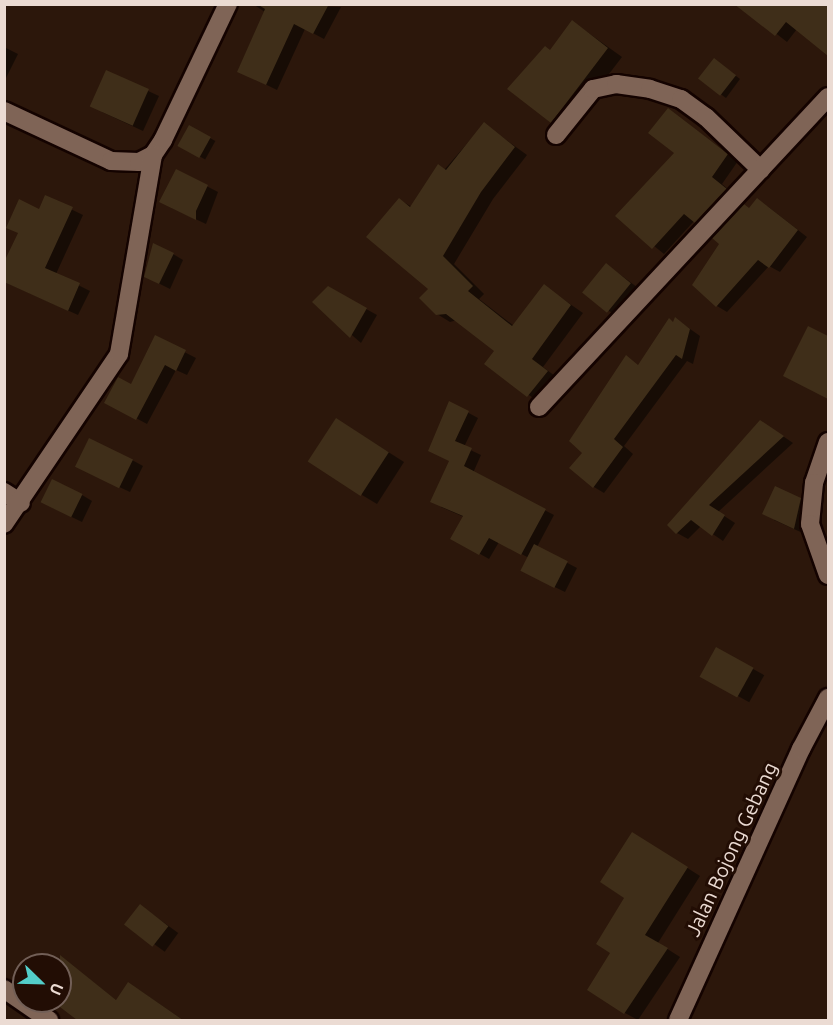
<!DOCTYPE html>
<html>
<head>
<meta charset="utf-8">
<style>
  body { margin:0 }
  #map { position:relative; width:833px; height:1025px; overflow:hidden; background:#2c170b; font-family:Ubuntu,sans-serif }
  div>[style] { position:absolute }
  .shadow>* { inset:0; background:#0007; transform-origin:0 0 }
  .building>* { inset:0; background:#3f2e19; transform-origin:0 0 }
  .roads { filter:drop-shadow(2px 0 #140300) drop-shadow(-2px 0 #140300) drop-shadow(0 2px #140300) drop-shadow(0 -2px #140300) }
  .street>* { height:18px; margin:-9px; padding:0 9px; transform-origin:9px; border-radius:9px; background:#7f6456 }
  span { translate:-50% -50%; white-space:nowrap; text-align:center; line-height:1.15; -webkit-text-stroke:6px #220d04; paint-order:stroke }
  .street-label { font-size:20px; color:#ebdbd3 }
  .frame { position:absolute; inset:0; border:6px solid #ebdbd3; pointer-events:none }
  .north { position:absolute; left:12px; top:953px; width:60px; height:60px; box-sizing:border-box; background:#220d04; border:2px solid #725f57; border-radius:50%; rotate:113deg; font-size:16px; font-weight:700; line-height:24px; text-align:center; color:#ebdbd3 }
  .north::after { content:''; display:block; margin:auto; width:21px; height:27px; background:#53cdc9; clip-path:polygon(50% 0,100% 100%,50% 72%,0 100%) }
</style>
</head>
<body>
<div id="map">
  <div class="shadow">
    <i style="clip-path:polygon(253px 4px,341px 7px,324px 39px,305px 29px,277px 90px,238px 71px,265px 12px)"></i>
    <i style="clip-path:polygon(738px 4px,828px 4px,828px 54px,797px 29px,787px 42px)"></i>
    <i style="clip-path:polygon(573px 22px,622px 57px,566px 130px,509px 89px,551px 51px)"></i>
    <i style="clip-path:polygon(4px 47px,18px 54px,4px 82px)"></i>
    <i style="clip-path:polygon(719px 63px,740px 79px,726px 98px,700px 79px)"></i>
    <i style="clip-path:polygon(107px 72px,159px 96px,143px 131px,102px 112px)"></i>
    <i style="clip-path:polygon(668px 110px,738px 161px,722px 184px,736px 196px,706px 228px,694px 221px,664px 254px,617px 216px,676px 153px)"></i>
    <i style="clip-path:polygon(484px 124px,527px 155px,493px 199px,454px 264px,484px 294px,479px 299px,514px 326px,544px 286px,583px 313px,543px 367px,559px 379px,540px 403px,486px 364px,496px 350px,457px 320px,450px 322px,437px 314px,400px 200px,412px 207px)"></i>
    <i style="left:190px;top:127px;width:29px;height:21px;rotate:29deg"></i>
    <i style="clip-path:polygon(177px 171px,218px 192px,206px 224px,172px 208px)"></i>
    <i style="clip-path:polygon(46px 197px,83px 215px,56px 274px,90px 291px,78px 315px,9px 284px,19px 233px,39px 211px)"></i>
    <i style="clip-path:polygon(767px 206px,807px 237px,780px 272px,769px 266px,727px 312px,717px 306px,721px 244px,750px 209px)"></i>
    <i style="clip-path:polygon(173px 254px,183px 260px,170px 289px,156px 282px)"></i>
    <i style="clip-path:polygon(607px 265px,641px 290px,619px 317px,609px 311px)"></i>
    <i style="clip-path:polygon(328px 288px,377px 315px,361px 343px,314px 302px)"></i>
    <i style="clip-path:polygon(676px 319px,700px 336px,693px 364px,687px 361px,624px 446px,633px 454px,604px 493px,594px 487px,584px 453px,626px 357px,639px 366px,670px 320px,674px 323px)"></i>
    <i style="clip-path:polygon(809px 328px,828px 338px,828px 398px,801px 384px)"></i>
    <i style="clip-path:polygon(155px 337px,196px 358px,187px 375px,176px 370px,147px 424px,106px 402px,131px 386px)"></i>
    <i style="clip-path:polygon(450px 403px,478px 418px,464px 447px,481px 455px,473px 473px,554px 515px,537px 547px,577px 568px,565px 592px,534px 577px,529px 558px,499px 542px,489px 559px,452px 538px,464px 517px,441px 507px,450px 461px)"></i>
    <i style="clip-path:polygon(771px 428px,793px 443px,718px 512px,735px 523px,723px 541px,701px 526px,688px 539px,677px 533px)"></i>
    <i style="clip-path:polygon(352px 429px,404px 462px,377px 504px,362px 495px)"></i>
    <i style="clip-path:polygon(132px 460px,143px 466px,130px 492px,87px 472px)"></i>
    <i style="clip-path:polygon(82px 495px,92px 501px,82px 522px,53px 508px)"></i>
    <i style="clip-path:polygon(801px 499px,811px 505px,805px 534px,774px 520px)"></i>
    <i style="left:717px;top:649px;width:54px;height:31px;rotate:29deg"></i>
    <i style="clip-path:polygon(645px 841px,700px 876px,658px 943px,680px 957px,638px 1020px,625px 1013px,612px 953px)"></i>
    <i style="left:141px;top:906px;width:46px;height:23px;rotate:36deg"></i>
    <i style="clip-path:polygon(64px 959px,117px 1001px,139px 990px,183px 1020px,82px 1020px,62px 1006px,60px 965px)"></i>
  </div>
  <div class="building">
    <i style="clip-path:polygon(257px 4px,329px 4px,313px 34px,294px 24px,266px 85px,237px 72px,265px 9px)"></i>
    <i style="clip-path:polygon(734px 4px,828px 4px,828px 56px,786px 22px,775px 36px)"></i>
    <i style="clip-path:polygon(572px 20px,608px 48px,551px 123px,507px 89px,545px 46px,550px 50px)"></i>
    <i style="left:714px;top:58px;width:28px;height:26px;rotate:38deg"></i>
    <i style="left:106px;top:70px;width:47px;height:40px;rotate:24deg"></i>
    <i style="clip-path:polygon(668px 108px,728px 154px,712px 177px,727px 189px,695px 223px,684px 214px,652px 249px,615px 216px,674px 153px,648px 133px)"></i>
    <i style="clip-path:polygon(484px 122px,515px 147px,481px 192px,443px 256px,473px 286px,468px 291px,512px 326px,544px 284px,571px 305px,532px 359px,548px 371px,527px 397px,484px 364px,494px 351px,446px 314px,436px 315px,419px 298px,428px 289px,366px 237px,399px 198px,410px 207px,438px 164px,446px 170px)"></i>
    <i style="left:189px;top:125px;width:25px;height:24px;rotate:29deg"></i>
    <i style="clip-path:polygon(176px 169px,208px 185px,196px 211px,196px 220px,159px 202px)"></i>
    <i style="clip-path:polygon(45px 195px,73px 207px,45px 268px,80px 283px,68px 311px,4px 282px,4px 262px,18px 233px,6px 228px,19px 199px,39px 209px)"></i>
    <i style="clip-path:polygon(757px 198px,798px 230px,769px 268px,758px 260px,716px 307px,692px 285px,719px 244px,712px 238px,744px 204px,749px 208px)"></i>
    <i style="clip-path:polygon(153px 243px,174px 253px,159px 284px,144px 277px)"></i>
    <i style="left:606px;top:263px;width:32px;height:38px;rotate:39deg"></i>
    <i style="clip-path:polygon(328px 286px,367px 308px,350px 338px,312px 302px)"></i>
    <i style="clip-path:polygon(675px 317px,690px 329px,682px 359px,676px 355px,614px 439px,623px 447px,593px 488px,569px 468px,582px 453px,569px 441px,626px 355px,638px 365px,669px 318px,673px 322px)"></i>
    <i style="clip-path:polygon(808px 326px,828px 336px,828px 399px,783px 376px)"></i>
    <i style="clip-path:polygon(155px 335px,186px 350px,176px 371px,165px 365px,136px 420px,104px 403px,118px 377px,131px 384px)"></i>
    <i style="clip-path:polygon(449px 401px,469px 411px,455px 441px,472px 448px,464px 466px,546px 509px,521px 555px,489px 538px,479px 555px,450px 539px,463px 516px,430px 502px,449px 461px,428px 451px)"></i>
    <i style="left:336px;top:418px;width:63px;height:52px;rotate:33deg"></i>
    <i style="clip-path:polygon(760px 420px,784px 436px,709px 505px,725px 515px,712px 536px,691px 520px,676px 534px,667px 525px)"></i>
    <i style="left:89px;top:438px;width:49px;height:32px;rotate:26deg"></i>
    <i style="left:52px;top:479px;width:34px;height:26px;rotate:26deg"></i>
    <i style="clip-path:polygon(775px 486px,801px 498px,794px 529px,762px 514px)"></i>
    <i style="left:534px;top:544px;width:38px;height:30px;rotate:27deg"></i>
    <i style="left:716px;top:647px;width:43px;height:34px;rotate:29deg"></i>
    <i style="clip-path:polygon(632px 832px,688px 867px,645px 935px,668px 948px,624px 1014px,587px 990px,610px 953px,596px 944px,624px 898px,600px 882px)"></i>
    <i style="left:140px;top:904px;width:36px;height:26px;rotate:38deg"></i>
    <i style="clip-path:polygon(60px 955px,116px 1000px,128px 982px,183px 1020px,77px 1020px,60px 1007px)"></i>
  </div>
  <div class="roads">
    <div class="street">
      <i style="left:4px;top:111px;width:118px;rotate:25deg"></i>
      <i style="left:111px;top:161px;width:28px;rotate:2deg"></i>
      <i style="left:139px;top:162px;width:16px;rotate:-27deg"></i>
      <i style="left:153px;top:155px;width:18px;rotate:-56deg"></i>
      <i style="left:163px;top:140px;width:151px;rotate:-64.5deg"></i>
      <i style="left:556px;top:135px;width:59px;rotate:-51.2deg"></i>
      <i style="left:593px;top:89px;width:24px;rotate:-12deg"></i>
      <i style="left:616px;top:84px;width:34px;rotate:8deg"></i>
      <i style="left:650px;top:89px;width:33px;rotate:18deg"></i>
      <i style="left:681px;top:99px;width:31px;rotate:36deg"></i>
      <i style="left:706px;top:117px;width:76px;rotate:43.9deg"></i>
      <i style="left:539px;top:407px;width:424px;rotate:-47deg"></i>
      <i style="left:828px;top:442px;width:43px;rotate:108.9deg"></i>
      <i style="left:814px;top:483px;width:41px;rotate:95.6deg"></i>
      <i style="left:810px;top:524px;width:54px;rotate:70.6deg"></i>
      <i style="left:4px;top:492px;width:20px;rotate:33deg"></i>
      <i style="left:4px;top:524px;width:205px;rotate:-55.9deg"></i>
      <i style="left:119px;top:354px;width:202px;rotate:-80.3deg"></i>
      <i style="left:4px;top:989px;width:55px;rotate:34.6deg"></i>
      <i style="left:678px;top:1020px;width:298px;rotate:-65.6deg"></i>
      <i style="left:801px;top:749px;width:58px;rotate:-62.1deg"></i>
    </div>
  </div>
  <div class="street-label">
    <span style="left:731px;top:849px;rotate:-65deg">Jalan Bojong Gebang</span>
  </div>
  <div class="frame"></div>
  <div class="north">U</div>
</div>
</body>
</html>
